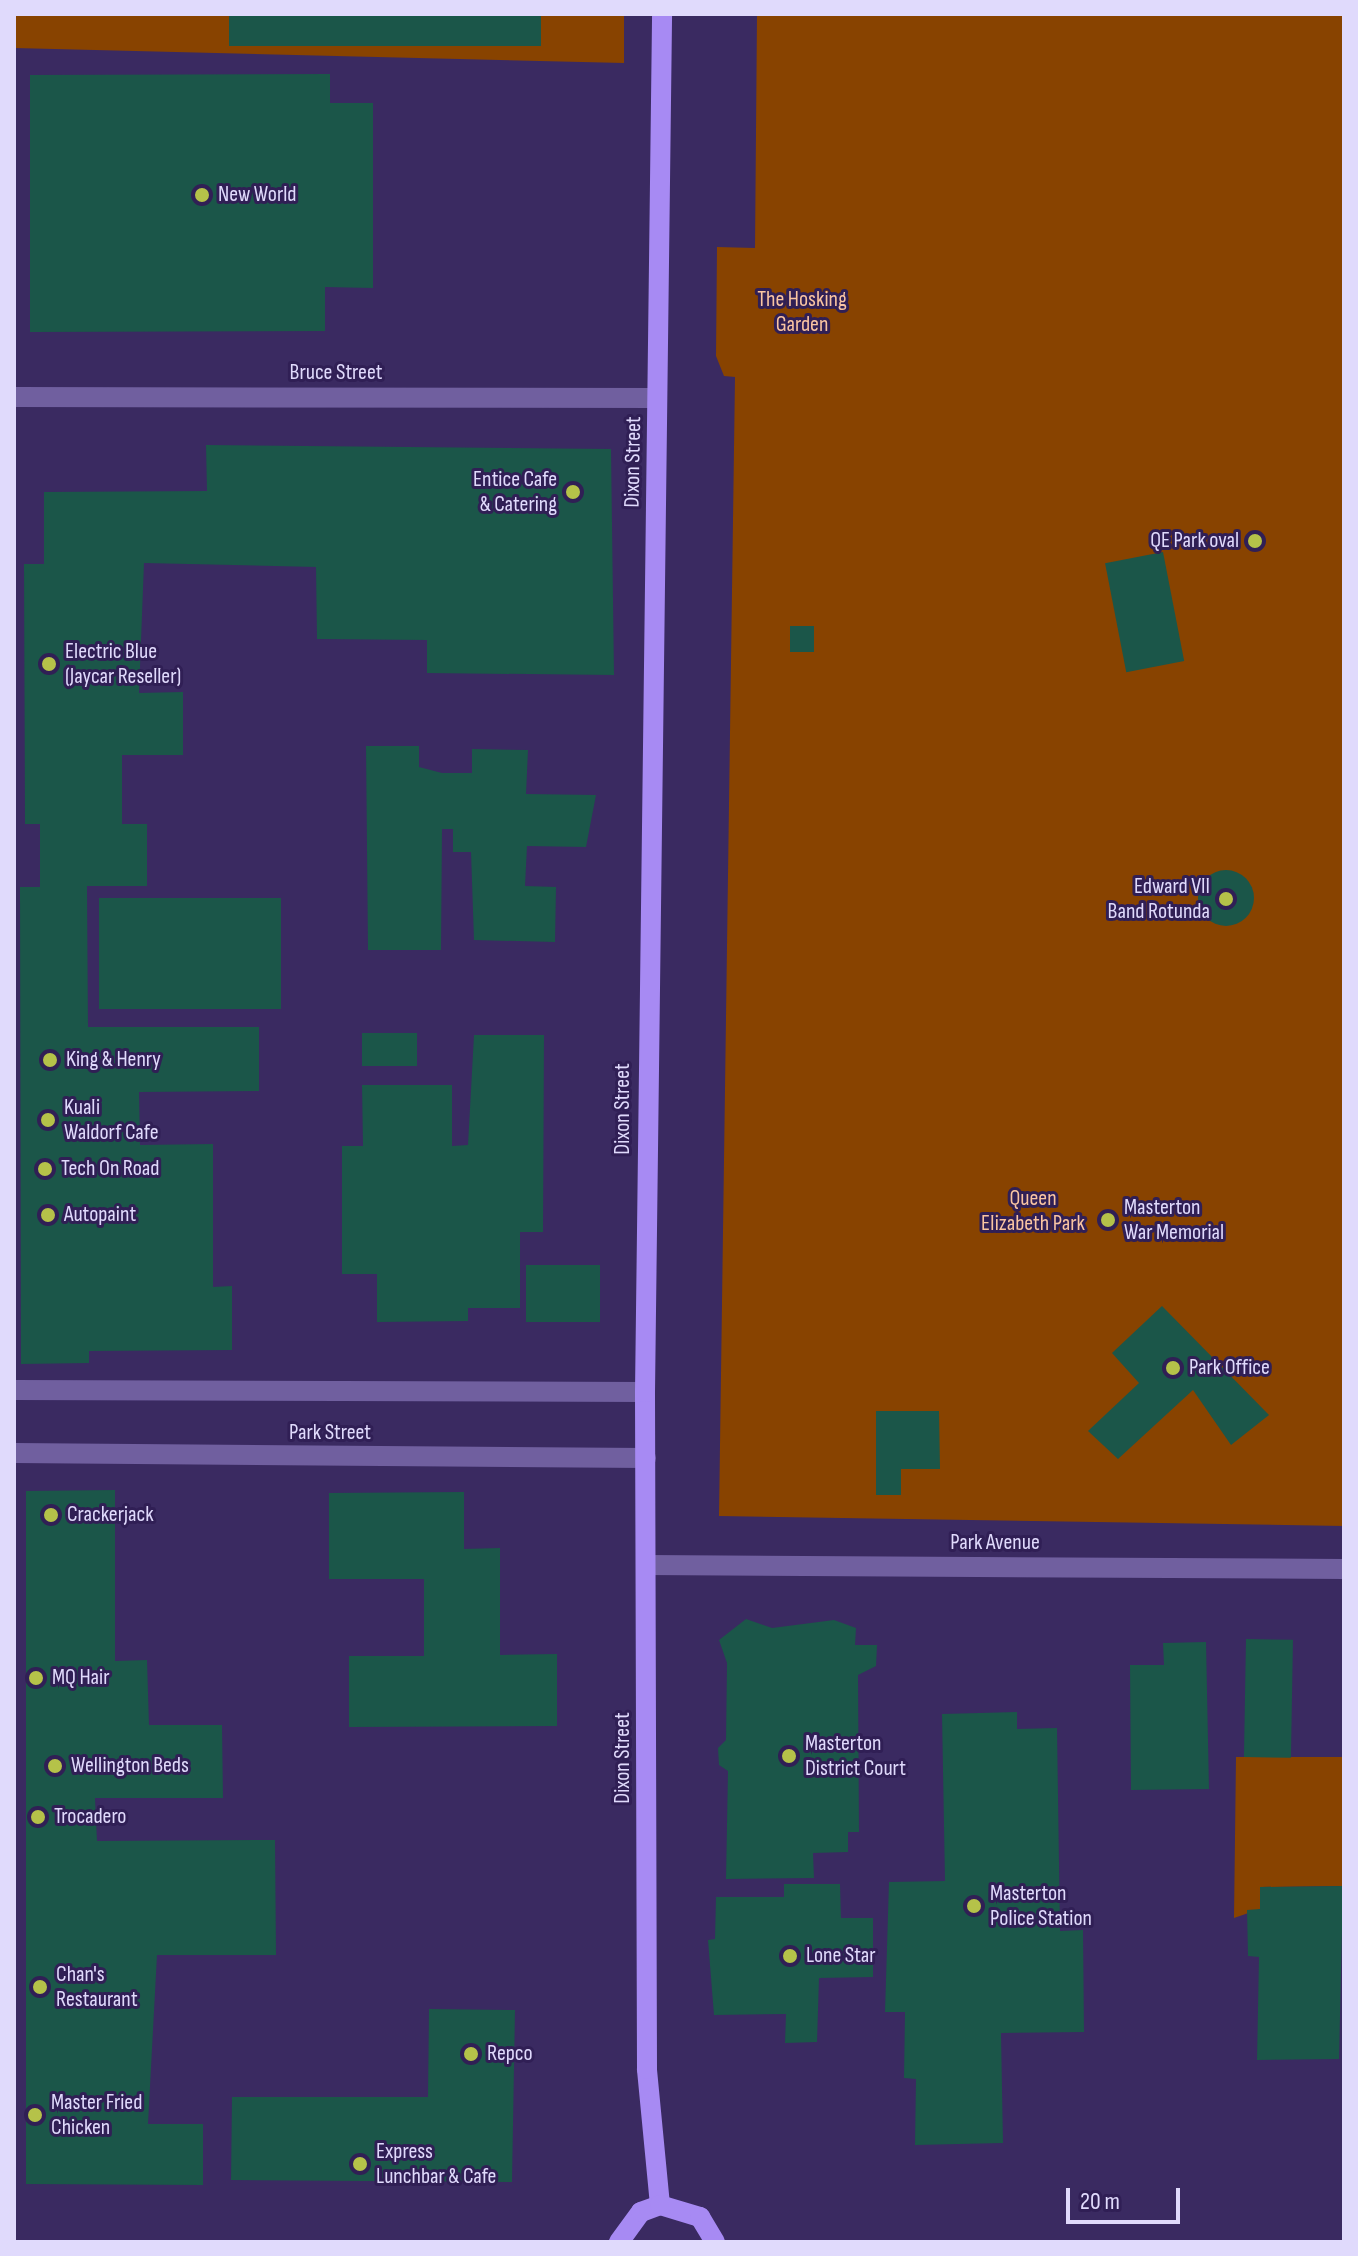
<!DOCTYPE html>
<html>
<head>
<meta charset="utf-8">
<style>
  body { margin:0 }
  #map { position:relative; width:1358px; height:2256px; overflow:hidden; background:#3a2a61; font-family:"Sofia Sans Condensed",sans-serif }
  div>[style] { position:absolute }
  .green>* { inset:0; background:#884300 }
  .building>* { inset:0; background:#1b5649; transform-origin:0 0 }
  .round { border-radius:50% }
  .minor>* { height:20px; margin:-10px; padding:0 10px; transform-origin:10px; border-radius:10px; background:#705f9f }
  .major>* { height:20px; margin:-10px; padding:0 10px; transform-origin:10px; border-radius:10px; background:#a78af3 }
  .dots>* { width:22px; height:22px; translate:-50% -50%; box-sizing:border-box; border:4px solid #301f55; border-radius:50% }
  span { translate:-50% -50%; white-space:nowrap; text-align:center; line-height:1.15; -webkit-text-stroke:6px #301f55; paint-order:stroke }
  .poi-label { font-size:22px; color:#e0dafc }
  .left { translate:0 -50%; text-align:left }
  .right { translate:-100% -50%; text-align:right }
  .park-label { font-size:22px; color:#fac5a2 }
  .street-label { font-size:22px; color:#e0dafc }
  .frame { position:absolute; inset:0; border:16px solid #e0dafc; pointer-events:none }
  .scale { position:absolute; left:1066px; top:2188px; width:114px; height:36px; box-sizing:border-box; border:4px solid #e0dafc; border-top:0; padding-left:10px; font-size:24px; line-height:28px; white-space:nowrap; color:#e0dafc; -webkit-text-stroke:6px #301f55; paint-order:stroke }
</style>
</head>
<body>
<div id="map">
  <div class="green">
    <i style="clip-path:polygon(14px 14px,624px 14px,624px 63px,14px 48px)"></i>
    <i style="clip-path:polygon(757px 14px,1344px 14px,1344px 1526px,719px 1516px,735px 377px,724px 376px,716px 356px,717px 247px,755px 248px)"></i>
    <i style="clip-path:polygon(1236px 1757px,1344px 1757px,1343px 1886px,1261px 1887px,1260px 1909px,1234px 1918px)"></i>
  </div>
  <div class="building">
    <i style="left:229px;top:14px;width:312px;height:32px"></i>
    <i style="clip-path:polygon(330px 74px,330px 103px,373px 103px,373px 288px,325px 287px,325px 331px,30px 332px,30px 75px)"></i>
    <i style="clip-path:polygon(206px 445px,611px 449px,614px 675px,427px 673px,427px 640px,317px 639px,316px 567px,144px 563px,139px 693px,183px 692px,183px 755px,122px 755px,122px 824px,147px 824px,147px 886px,87px 886px,88px 1027px,259px 1027px,259px 1091px,139px 1092px,140px 1145px,213px 1144px,213px 1287px,232px 1286px,232px 1350px,89px 1351px,89px 1363px,21px 1364px,20px 887px,40px 887px,40px 824px,25px 824px,24px 564px,44px 564px,44px 492px,207px 491px)"></i>
    <i style="left:1163px;top:552px;width:111px;height:59px;rotate:79deg"></i>
    <i style="left:814px;top:626px;width:26px;height:24px;rotate:90deg"></i>
    <i style="clip-path:polygon(366px 746px,419px 746px,419px 767px,442px 773px,472px 773px,472px 749px,528px 750px,526px 794px,596px 795px,586px 847px,527px 846px,525px 886px,556px 887px,555px 942px,474px 940px,471px 852px,453px 852px,453px 829px,442px 829px,441px 950px,368px 950px)"></i>
    <i class="round" style="left:1198px;top:870px;width:56px;height:56px"></i>
    <i style="left:281px;top:898px;width:111px;height:182px;rotate:90deg"></i>
    <i style="left:362px;top:1033px;width:55px;height:33px"></i>
    <i style="clip-path:polygon(474px 1035px,544px 1035px,543px 1232px,520px 1232px,520px 1308px,468px 1308px,468px 1321px,377px 1322px,377px 1274px,342px 1274px,342px 1146px,363px 1146px,362px 1085px,452px 1085px,452px 1146px,468px 1145px)"></i>
    <i style="left:526px;top:1265px;width:74px;height:57px"></i>
    <i style="clip-path:polygon(1162px 1306px,1269px 1415px,1231px 1445px,1193px 1390px,1118px 1459px,1088px 1431px,1139px 1383px,1112px 1353px)"></i>
    <i style="clip-path:polygon(876px 1411px,939px 1411px,940px 1469px,901px 1469px,901px 1495px,876px 1495px)"></i>
    <i style="clip-path:polygon(115px 1490px,115px 1661px,147px 1660px,149px 1725px,222px 1725px,223px 1798px,95px 1798px,97px 1841px,275px 1840px,276px 1955px,157px 1955px,148px 2124px,203px 2124px,203px 2185px,26px 2184px,26px 1491px)"></i>
    <i style="clip-path:polygon(464px 1492px,464px 1549px,500px 1548px,500px 1655px,557px 1654px,557px 1726px,349px 1727px,349px 1656px,424px 1656px,424px 1579px,329px 1579px,329px 1493px)"></i>
    <i style="clip-path:polygon(746px 1619px,772px 1628px,834px 1620px,856px 1628px,855px 1645px,877px 1645px,876px 1666px,858px 1675px,859px 1832px,848px 1832px,848px 1852px,813px 1853px,814px 1878px,726px 1879px,728px 1771px,719px 1765px,718px 1748px,726px 1740px,727px 1663px,719px 1640px)"></i>
    <i style="left:1246px;top:1639px;width:47px;height:118px;rotate:1deg"></i>
    <i style="clip-path:polygon(1206px 1642px,1209px 1789px,1131px 1790px,1130px 1665px,1164px 1665px,1163px 1643px)"></i>
    <i style="clip-path:polygon(1017px 1712px,1017px 1729px,1057px 1728px,1060px 1931px,1083px 1930px,1084px 2032px,1001px 2033px,1003px 2143px,915px 2145px,916px 2079px,904px 2078px,905px 2012px,885px 2012px,889px 1882px,945px 1881px,942px 1714px)"></i>
    <i style="clip-path:polygon(784px 1884px,840px 1884px,841px 1918px,873px 1918px,873px 1977px,819px 1978px,817px 2042px,785px 2043px,786px 2014px,714px 2015px,708px 1940px,715px 1939px,716px 1897px,784px 1897px)"></i>
    <i style="clip-path:polygon(1343px 1886px,1339px 2059px,1257px 2060px,1259px 1957px,1248px 1956px,1247px 1910px,1260px 1909px,1260px 1887px)"></i>
    <i style="clip-path:polygon(429px 2009px,515px 2010px,512px 2182px,231px 2180px,232px 2097px,428px 2097px)"></i>
  </div>
  <div class="minor">
    <i style="left:14px;top:397px;width:643px;rotate:0.09deg"></i>
    <i style="left:14px;top:1390px;width:631px;rotate:0.18deg"></i>
    <i style="left:14px;top:1453px;width:632px;rotate:0.45deg"></i>
    <i style="left:646px;top:1565px;width:698px;rotate:0.33deg"></i>
  </div>
  <div class="major">
    <i style="left:660px;top:2205px;width:137px;rotate:-95.5deg"></i>
    <i style="left:647px;top:2069px;width:677px;rotate:-90.17deg"></i>
    <i style="left:645px;top:1392px;width:1378px;rotate:-89.29deg"></i>
    <i style="left:619px;top:2242px;width:37px;rotate:-54deg"></i>
    <i style="left:641px;top:2212px;width:20px;rotate:-20deg"></i>
    <i style="left:660px;top:2205px;width:42px;rotate:16.7deg"></i>
    <i style="left:700px;top:2217px;width:29px;rotate:59deg"></i>
  </div>
  <div class="dots">
    <i style="left:202px;top:195px;background:#b5c249"></i>
    <i style="left:573px;top:492px;background:#b5c249"></i>
    <i style="left:1255px;top:541px;background:#b5c249"></i>
    <i style="left:49px;top:664px;background:#b5c249"></i>
    <i style="left:1226px;top:899px;background:#b5c249"></i>
    <i style="left:50px;top:1060px;background:#b5c249"></i>
    <i style="left:48px;top:1120px;background:#b5c249"></i>
    <i style="left:45px;top:1169px;background:#b5c249"></i>
    <i style="left:48px;top:1215px;background:#b5c249"></i>
    <i style="left:1108px;top:1220px;background:#b5c249"></i>
    <i style="left:1173px;top:1368px;background:#b5c249"></i>
    <i style="left:51px;top:1515px;background:#b5c249"></i>
    <i style="left:36px;top:1678px;background:#b5c249"></i>
    <i style="left:789px;top:1756px;background:#b5c249"></i>
    <i style="left:55px;top:1766px;background:#b5c249"></i>
    <i style="left:38px;top:1817px;background:#b5c249"></i>
    <i style="left:974px;top:1906px;background:#b5c249"></i>
    <i style="left:790px;top:1956px;background:#b5c249"></i>
    <i style="left:40px;top:1987px;background:#b5c249"></i>
    <i style="left:471px;top:2054px;background:#b5c249"></i>
    <i style="left:35px;top:2115px;background:#b5c249"></i>
    <i style="left:360px;top:2164px;background:#b5c249"></i>
  </div>
  <div class="poi-label">
    <span class="left" style="left:218px;top:195px">New World</span>
    <span class="right" style="left:557px;top:492px">Entice Cafe<br>&amp; Catering</span>
    <span class="right" style="left:1239px;top:541px">QE Park oval</span>
    <span class="left" style="left:65px;top:664px">Electric Blue<br>(Jaycar Reseller)</span>
    <span class="right" style="left:1210px;top:899px">Edward VII<br>Band Rotunda</span>
    <span class="left" style="left:66px;top:1060px">King &amp; Henry</span>
    <span class="left" style="left:64px;top:1120px">Kuali<br>Waldorf Cafe</span>
    <span class="left" style="left:61px;top:1169px">Tech On Road</span>
    <span class="left" style="left:1124px;top:1220px">Masterton<br>War Memorial</span>
    <span class="left" style="left:64px;top:1215px">Autopaint</span>
    <span class="left" style="left:1189px;top:1368px">Park Office</span>
    <span class="left" style="left:67px;top:1515px">Crackerjack</span>
    <span class="left" style="left:52px;top:1678px">MQ Hair</span>
    <span class="left" style="left:805px;top:1756px">Masterton<br>District Court</span>
    <span class="left" style="left:71px;top:1766px">Wellington Beds</span>
    <span class="left" style="left:54px;top:1817px">Trocadero</span>
    <span class="left" style="left:990px;top:1906px">Masterton<br>Police Station</span>
    <span class="left" style="left:806px;top:1956px">Lone Star</span>
    <span class="left" style="left:56px;top:1987px">Chan's<br>Restaurant</span>
    <span class="left" style="left:487px;top:2054px">Repco</span>
    <span class="left" style="left:51px;top:2115px">Master Fried<br>Chicken</span>
    <span class="left" style="left:376px;top:2164px">Express<br>Lunchbar &amp; Cafe</span>
  </div>
  <div class="park-label">
    <span style="left:802px;top:312px">The Hosking<br>Garden</span>
    <span style="left:1033px;top:1211px">Queen<br>Elizabeth Park</span>
  </div>
  <div class="street-label">
    <span style="left:336px;top:373px">Bruce Street</span>
    <span style="left:633px;top:462px;rotate:-89deg">Dixon Street</span>
    <span style="left:623px;top:1109px;rotate:-90deg">Dixon Street</span>
    <span style="left:330px;top:1433px">Park Street</span>
    <span style="left:995px;top:1543px">Park Avenue</span>
    <span style="left:623px;top:1758px;rotate:-90deg">Dixon Street</span>
  </div>
  <div class="frame"></div>
  <div class="scale">20 m</div>
</div>
</body>
</html>
